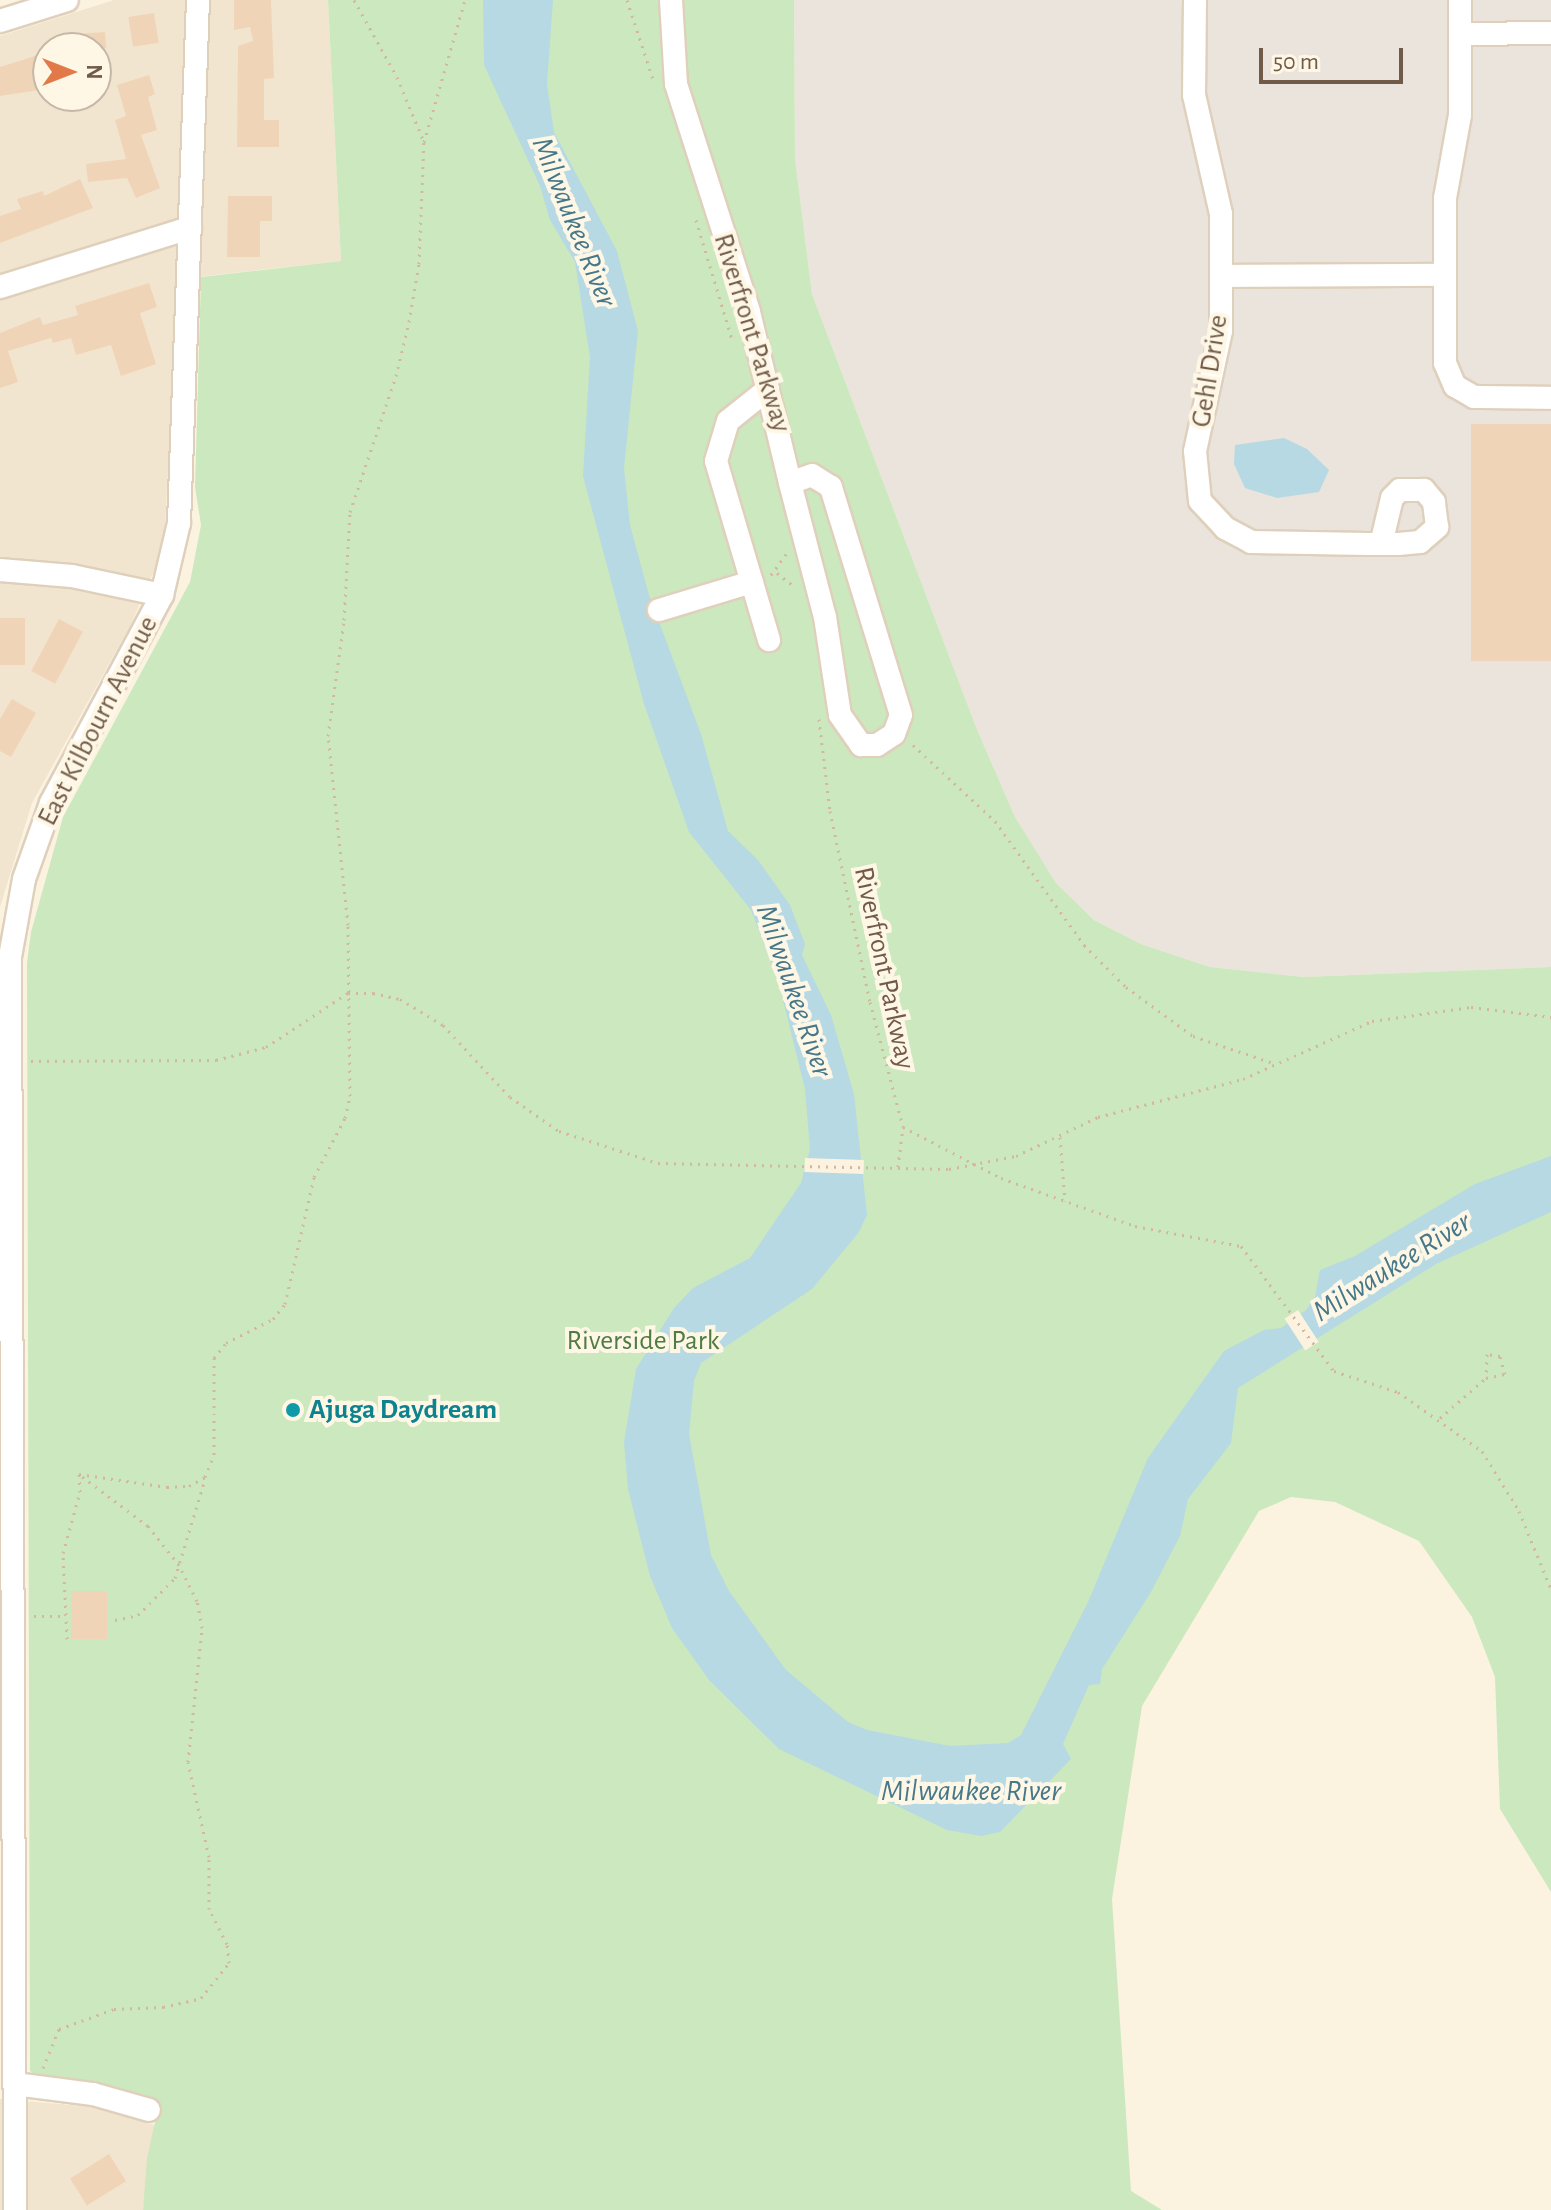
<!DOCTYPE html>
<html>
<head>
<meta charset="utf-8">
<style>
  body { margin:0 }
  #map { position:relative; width:1551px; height:2210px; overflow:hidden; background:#fbf3e0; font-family:"Alegreya Sans",sans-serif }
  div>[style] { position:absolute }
  .residential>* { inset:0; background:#f2e5cf }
  .industrial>* { inset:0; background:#eae4dc }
  .green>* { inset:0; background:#cce8bf }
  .water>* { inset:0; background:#b6d9e3 }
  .pier>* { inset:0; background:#fbf3e0; transform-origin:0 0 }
  .building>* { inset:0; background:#f0d4b8; transform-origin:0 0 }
  .path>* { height:3px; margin-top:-1.5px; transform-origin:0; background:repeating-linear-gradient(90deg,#d4b79c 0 2px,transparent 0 8px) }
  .roads { filter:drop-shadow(2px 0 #dfd0bc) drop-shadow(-2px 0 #dfd0bc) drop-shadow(0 2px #dfd0bc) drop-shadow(0 -2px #dfd0bc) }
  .minor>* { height:22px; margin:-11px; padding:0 11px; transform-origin:11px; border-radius:11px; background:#fff }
  .dots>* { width:22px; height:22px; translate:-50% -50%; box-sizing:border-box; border:4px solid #fff7e6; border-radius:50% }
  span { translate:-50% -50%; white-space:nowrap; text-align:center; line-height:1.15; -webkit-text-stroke:8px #fff7e6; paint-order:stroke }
  .street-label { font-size:28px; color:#715a48 }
  .park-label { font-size:28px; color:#4f7c43 }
  .culture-label { font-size:28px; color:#0d838f; font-weight:700 }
  .left { translate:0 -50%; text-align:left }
  .water-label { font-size:30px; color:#46788a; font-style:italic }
  .north { position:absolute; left:32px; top:32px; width:80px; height:80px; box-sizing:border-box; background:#fff7e6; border:2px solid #c6b8a7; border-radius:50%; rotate:90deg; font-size:22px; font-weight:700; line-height:32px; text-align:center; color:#715a48 }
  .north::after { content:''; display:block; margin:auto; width:28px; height:36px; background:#e27948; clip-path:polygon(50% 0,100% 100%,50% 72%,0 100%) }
  .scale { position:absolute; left:1259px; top:48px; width:144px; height:36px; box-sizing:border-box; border:4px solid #715a48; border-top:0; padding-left:10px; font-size:24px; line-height:28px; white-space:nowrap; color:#715a48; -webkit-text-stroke:6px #fff7e6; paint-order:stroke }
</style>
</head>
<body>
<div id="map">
  <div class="residential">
    <i style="clip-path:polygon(evenodd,114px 0,328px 0,341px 261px,178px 279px,164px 548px,130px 626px,32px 803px,0 907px,0 36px,114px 0,48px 48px,96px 48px,96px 96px,48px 96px,48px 48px)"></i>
    <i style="clip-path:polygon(0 2099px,96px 2107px,155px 2125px,143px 2210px,0 2210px)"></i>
  </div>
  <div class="industrial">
    <i style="clip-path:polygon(794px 0,1551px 0,1551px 967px,1304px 977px,1210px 967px,1141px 944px,1094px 920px,1056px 883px,1015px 817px,976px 727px,812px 294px,795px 158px)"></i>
  </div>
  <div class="green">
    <i style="clip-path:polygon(328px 0,794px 0,795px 158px,812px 294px,976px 727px,1015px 817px,1056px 883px,1094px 920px,1141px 944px,1210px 967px,1304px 977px,1551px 967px,1551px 1892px,1500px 1809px,1495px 1677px,1472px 1617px,1419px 1541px,1335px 1502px,1291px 1497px,1259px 1511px,1142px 1706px,1112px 1899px,1131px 2191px,1162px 2210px,143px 2210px,147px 2158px,159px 2104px,68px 2079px,41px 2079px,30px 2071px,27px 963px,31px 932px,63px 817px,190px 582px,201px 525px,195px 487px,201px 277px,341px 261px)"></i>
  </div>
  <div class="water">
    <i style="clip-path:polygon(483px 0,553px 0,547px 84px,554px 132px,617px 251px,638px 331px,624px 468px,630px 525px,649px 595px,701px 734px,728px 831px,758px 860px,790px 905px,805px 944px,802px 955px,831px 1015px,854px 1094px,867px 1215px,859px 1232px,812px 1289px,701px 1363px,694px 1381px,689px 1434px,711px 1555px,729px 1591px,786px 1670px,848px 1722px,867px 1730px,950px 1746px,1008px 1743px,1021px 1735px,1088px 1602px,1148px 1458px,1224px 1351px,1264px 1330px,1281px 1328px,1306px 1310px,1315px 1297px,1320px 1270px,1355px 1256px,1475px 1184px,1551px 1156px,1551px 1212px,1436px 1264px,1238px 1388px,1231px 1443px,1188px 1499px,1180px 1536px,1151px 1592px,1102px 1669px,1100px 1684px,1089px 1685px,1063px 1744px,1071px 1759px,1000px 1832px,981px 1836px,947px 1830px,779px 1749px,709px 1680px,672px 1628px,650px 1576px,628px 1489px,624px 1442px,636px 1369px,674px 1308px,693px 1288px,750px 1258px,801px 1183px,810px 1149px,805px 1089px,779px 984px,751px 910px,689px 832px,644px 704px,583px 476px,590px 357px,575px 262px,550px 220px,540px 186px,484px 65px)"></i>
    <i style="clip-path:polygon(1284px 438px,1307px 449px,1329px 470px,1319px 492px,1277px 498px,1245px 488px,1234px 464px,1235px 445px)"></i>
  </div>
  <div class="pier">
    <i style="left:805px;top:1158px;width:59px;height:14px;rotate:2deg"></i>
    <i style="left:1298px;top:1310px;width:38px;height:16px;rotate:57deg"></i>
  </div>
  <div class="building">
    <i style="clip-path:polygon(234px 0,271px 0,274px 78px,264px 79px,264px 120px,279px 120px,279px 147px,237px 147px,238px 46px,253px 41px,250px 27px,234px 30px)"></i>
    <i style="left:154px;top:13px;width:30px;height:26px;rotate:81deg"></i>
    <i style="left:105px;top:32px;width:16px;height:22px;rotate:86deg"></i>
    <i style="clip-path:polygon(35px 56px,46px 89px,0 96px,0 67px)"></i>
    <i style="clip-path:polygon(149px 75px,155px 94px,148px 97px,157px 130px,141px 135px,160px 188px,136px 198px,127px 178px,88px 182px,86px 164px,126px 159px,115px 120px,126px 116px,117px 85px)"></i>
    <i style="clip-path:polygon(80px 179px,93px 208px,0 243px,0 216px,21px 209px,17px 199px,43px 191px,44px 196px)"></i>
    <i style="clip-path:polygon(228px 196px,272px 196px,272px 221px,260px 221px,260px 257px,227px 257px)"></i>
    <i style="clip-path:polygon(149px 283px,157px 307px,140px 313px,156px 364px,121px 376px,111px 345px,76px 355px,71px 338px,53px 343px,51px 338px,8px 351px,18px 382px,0 388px,0 333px,40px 317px,43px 325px,78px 315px,75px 306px)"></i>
    <i style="left:1551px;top:424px;width:237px;height:80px;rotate:90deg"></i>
    <i style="left:0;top:618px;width:25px;height:47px"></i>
    <i style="left:59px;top:619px;width:27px;height:59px;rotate:28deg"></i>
    <i style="clip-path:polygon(12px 699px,36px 713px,11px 757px,0 751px,0 719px)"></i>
    <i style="left:71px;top:1591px;width:36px;height:48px"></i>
    <i style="left:109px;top:2154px;width:32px;height:46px;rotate:58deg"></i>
  </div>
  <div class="path">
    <i style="left:354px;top:0;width:88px;rotate:60.8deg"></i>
    <i style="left:397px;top:77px;width:70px;rotate:67.4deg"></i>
    <i style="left:627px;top:0;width:83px;rotate:71.8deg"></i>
    <i style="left:696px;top:220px;width:124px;rotate:73.2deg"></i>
    <i style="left:777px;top:573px;width:24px;rotate:38deg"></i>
    <i style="left:771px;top:575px;width:26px;rotate:-54deg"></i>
    <i style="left:819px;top:719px;width:93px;rotate:83.2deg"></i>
    <i style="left:830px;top:811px;width:195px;rotate:78.2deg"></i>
    <i style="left:870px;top:1002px;width:129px;rotate:75.2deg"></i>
    <i style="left:903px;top:1127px;width:110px;rotate:27.5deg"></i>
    <i style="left:1001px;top:1178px;width:142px;rotate:19.7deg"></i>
    <i style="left:1135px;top:1226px;width:108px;rotate:10.7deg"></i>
    <i style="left:1241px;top:1246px;width:156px;rotate:53.4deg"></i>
    <i style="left:1334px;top:1371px;width:67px;rotate:18.2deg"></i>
    <i style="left:1398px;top:1392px;width:103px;rotate:35.1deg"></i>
    <i style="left:1482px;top:1451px;width:70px;rotate:58.3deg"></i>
    <i style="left:1519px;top:1511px;width:84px;rotate:67.7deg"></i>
    <i style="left:913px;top:745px;width:112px;rotate:42.8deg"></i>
    <i style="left:995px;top:821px;width:153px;rotate:54.3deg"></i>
    <i style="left:1084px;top:945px;width:59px;rotate:45deg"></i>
    <i style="left:1126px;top:987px;width:83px;rotate:36.2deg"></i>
    <i style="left:1193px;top:1036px;width:84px;rotate:18.6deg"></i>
    <i style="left:31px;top:1061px;width:185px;rotate:-0.3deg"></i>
    <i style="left:216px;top:1060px;width:52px;rotate:-14.6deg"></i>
    <i style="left:266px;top:1047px;width:98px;rotate:-33.4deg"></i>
    <i style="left:348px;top:993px;width:25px"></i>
    <i style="left:373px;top:993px;width:28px;rotate:13deg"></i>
    <i style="left:400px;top:999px;width:50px;rotate:31.2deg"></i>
    <i style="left:443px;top:1025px;width:98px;rotate:47.1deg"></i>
    <i style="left:510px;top:1097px;width:60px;rotate:34.8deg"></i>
    <i style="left:559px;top:1131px;width:104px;rotate:17.9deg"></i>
    <i style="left:658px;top:1163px;width:291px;rotate:1.2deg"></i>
    <i style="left:949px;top:1169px;width:68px;rotate:-11deg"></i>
    <i style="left:1016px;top:1156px;width:91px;rotate:-25.4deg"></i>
    <i style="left:1098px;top:1117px;width:150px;rotate:-14.7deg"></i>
    <i style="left:1243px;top:1079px;width:141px;rotate:-24.2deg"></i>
    <i style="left:1372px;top:1021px;width:100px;rotate:-8deg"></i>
    <i style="left:1471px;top:1007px;width:81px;rotate:7.1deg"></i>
    <i style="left:1060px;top:1137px;width:64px;rotate:85.5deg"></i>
    <i style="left:898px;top:1167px;width:40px;rotate:-82.9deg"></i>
    <i style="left:1440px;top:1418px;width:61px;rotate:-41deg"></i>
    <i style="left:1486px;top:1378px;width:19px;rotate:-12deg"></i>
    <i style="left:1505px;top:1374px;width:19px;rotate:-106deg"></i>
    <i style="left:1500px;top:1356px;width:13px;rotate:-171deg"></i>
    <i style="left:1487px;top:1354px;width:24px;rotate:92deg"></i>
    <i style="left:79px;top:1474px;width:89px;rotate:8.4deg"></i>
    <i style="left:167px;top:1487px;width:22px;rotate:-3deg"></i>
    <i style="left:189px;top:1486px;width:18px;rotate:-29deg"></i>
    <i style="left:205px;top:1477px;width:24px;rotate:-68deg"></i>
    <i style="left:214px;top:1455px;width:97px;rotate:-90deg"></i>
    <i style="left:214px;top:1358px;width:19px;rotate:-51deg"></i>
    <i style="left:226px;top:1343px;width:53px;rotate:-27.1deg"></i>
    <i style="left:273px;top:1319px;width:19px;rotate:-51deg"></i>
    <i style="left:285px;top:1304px;width:130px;rotate:-77.1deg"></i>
    <i style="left:314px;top:1177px;width:67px;rotate:-62.3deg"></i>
    <i style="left:345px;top:1118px;width:23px;rotate:-77deg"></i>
    <i style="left:350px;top:1096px;width:171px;rotate:-90.7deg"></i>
    <i style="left:348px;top:925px;width:190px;rotate:-96deg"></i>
    <i style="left:328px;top:736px;width:117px;rotate:-82.1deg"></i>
    <i style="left:344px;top:620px;width:108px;rotate:-86.8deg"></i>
    <i style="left:350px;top:512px;width:144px;rotate:-71.3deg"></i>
    <i style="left:396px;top:376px;width:56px;rotate:-76.5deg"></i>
    <i style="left:409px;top:322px;width:59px;rotate:-80.2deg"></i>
    <i style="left:419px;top:264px;width:122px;rotate:-87.7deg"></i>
    <i style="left:424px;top:142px;width:148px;rotate:-73.9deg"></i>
    <i style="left:34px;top:1616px;width:32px"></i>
    <i style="left:115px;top:1620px;width:24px;rotate:-12deg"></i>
    <i style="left:138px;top:1615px;width:52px;rotate:-45deg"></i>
    <i style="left:175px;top:1578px;width:103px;rotate:-73.1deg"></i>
    <i style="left:67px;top:1639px;width:86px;rotate:-92.7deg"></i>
    <i style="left:63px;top:1553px;width:63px;rotate:-74.4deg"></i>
    <i style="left:80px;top:1492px;width:18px;rotate:-93deg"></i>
    <i style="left:43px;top:2068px;width:42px;rotate:-67.7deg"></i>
    <i style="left:59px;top:2029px;width:59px;rotate:-20deg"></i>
    <i style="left:114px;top:2009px;width:49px;rotate:-2.3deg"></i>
    <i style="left:163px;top:2007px;width:39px;rotate:-13deg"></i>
    <i style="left:201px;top:1998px;width:45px;rotate:-51.3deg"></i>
    <i style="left:229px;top:1963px;width:19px;rotate:-96deg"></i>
    <i style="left:227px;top:1944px;width:39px;rotate:-117deg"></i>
    <i style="left:209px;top:1909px;width:52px;rotate:-90deg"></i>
    <i style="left:209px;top:1857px;width:97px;rotate:-102.5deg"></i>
    <i style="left:188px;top:1762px;width:135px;rotate:-84deg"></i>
    <i style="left:202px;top:1628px;width:27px;rotate:-100deg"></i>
    <i style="left:197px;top:1601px;width:40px;rotate:-116.6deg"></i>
    <i style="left:179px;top:1565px;width:50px;rotate:-128.5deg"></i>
    <i style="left:148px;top:1526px;width:85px;rotate:-143.1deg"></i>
  </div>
  <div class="roads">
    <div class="minor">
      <i style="left:671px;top:0;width:84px;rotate:86.6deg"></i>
      <i style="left:676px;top:84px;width:239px;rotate:72.2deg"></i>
      <i style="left:749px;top:312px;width:176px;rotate:76.5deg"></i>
      <i style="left:790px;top:483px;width:138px;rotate:75.4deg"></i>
      <i style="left:825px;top:617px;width:99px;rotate:81.3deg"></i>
      <i style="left:840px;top:715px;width:37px;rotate:55deg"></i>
      <i style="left:861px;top:745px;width:16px"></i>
      <i style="left:877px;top:745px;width:20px;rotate:-33deg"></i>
      <i style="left:894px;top:734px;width:20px;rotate:-70deg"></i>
      <i style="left:901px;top:715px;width:239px;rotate:-107.1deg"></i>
      <i style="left:831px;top:487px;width:22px;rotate:-148deg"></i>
      <i style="left:812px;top:475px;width:23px;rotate:160deg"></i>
      <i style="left:1195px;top:0;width:95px;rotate:90.6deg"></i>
      <i style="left:1194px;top:95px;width:122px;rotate:77.2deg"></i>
      <i style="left:1221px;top:214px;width:117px;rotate:90deg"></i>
      <i style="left:1221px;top:331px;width:123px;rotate:102.2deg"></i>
      <i style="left:1195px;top:451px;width:50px;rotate:84.3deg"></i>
      <i style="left:1200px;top:501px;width:37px;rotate:47deg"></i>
      <i style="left:1225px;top:528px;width:30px;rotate:28deg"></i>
      <i style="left:1251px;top:542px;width:117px;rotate:1deg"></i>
      <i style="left:1368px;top:544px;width:30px"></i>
      <i style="left:1398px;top:544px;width:22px;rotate:-5deg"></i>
      <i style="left:1420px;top:542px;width:23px;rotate:-41deg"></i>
      <i style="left:1437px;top:527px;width:25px;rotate:-97deg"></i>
      <i style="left:1434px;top:502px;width:16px;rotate:-130deg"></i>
      <i style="left:1424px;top:490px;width:24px;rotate:180deg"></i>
      <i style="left:1400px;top:490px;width:11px;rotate:135deg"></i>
      <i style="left:1392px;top:498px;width:47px;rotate:103.4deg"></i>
      <i style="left:1460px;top:0;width:115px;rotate:90deg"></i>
      <i style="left:1460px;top:115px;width:84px;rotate:100.2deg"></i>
      <i style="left:1445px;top:198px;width:165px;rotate:90deg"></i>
      <i style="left:1445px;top:363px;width:25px;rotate:67deg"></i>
      <i style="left:1455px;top:386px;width:22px;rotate:30deg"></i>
      <i style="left:1474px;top:397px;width:77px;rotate:0.7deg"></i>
      <i style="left:0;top:21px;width:70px;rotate:-17.4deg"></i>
      <i style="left:1460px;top:34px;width:91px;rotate:-0.6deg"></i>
      <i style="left:1221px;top:276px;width:223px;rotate:-0.3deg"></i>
      <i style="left:0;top:287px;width:199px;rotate:-17.3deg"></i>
      <i style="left:768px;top:389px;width:51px;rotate:141.3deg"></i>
      <i style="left:728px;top:421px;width:42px;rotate:106.7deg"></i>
      <i style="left:716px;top:461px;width:187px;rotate:73.5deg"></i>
      <i style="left:0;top:570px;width:72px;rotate:4.8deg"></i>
      <i style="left:72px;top:576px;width:92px;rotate:11.9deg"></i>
      <i style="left:659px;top:610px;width:97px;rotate:-16.8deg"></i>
      <i style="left:15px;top:2084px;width:79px;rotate:7.3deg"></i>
      <i style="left:93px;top:2094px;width:58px;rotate:15.9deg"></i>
      <i style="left:15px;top:2210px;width:1253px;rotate:-90.23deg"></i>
      <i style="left:10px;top:957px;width:79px;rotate:-79.8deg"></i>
      <i style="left:24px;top:879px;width:81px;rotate:-70.4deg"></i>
      <i style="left:51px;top:803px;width:236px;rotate:-61.9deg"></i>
      <i style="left:162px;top:595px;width:74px;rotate:-76.7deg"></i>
      <i style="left:179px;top:523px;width:523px;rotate:-87.92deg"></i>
    </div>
  </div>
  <div class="dots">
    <i style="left:293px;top:1410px;background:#0f9aa8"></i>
  </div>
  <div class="street-label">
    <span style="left:752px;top:333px;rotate:73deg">Riverfront Parkway</span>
    <span style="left:1210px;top:371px;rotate:-81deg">Gehl Drive</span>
    <span style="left:98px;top:721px;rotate:-63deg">East Kilbourn Avenue</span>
    <span style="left:884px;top:968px;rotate:78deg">Riverfront Parkway</span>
  </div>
  <div class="park-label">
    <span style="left:643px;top:1341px">Riverside Park</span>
  </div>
  <div class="culture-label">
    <span class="left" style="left:309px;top:1410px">Ajuga Daydream</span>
  </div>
  <div class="water-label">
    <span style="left:574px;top:222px;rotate:68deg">Milwaukee River</span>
    <span style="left:794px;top:991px;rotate:71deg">Milwaukee River</span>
    <span style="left:1392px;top:1267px;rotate:-32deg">Milwaukee River</span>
    <span style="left:971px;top:1791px">Milwaukee River</span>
  </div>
  <div class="north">N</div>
  <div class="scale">50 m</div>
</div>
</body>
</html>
